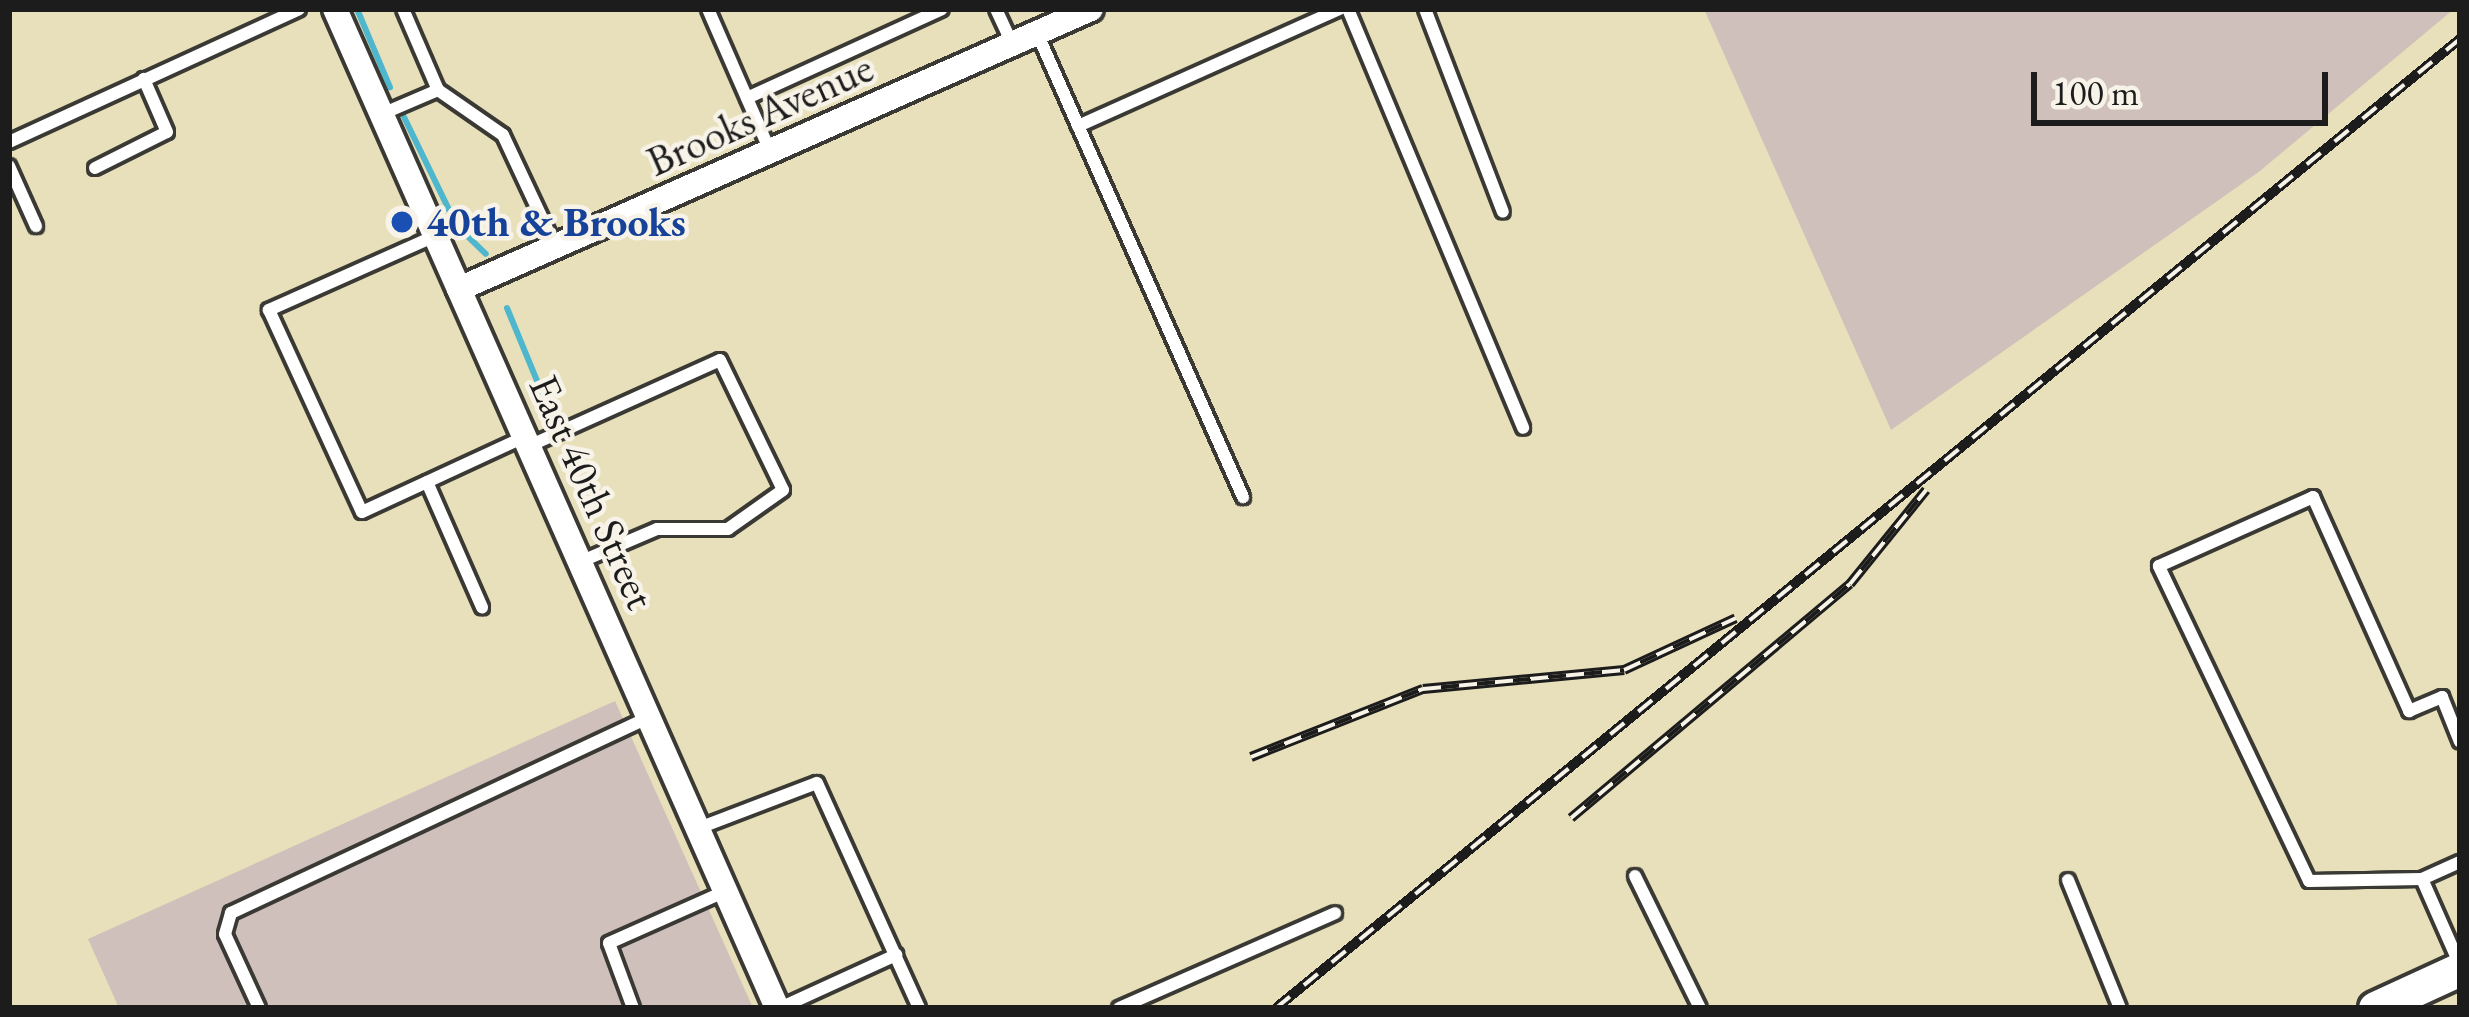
<!DOCTYPE html>
<html>
<head>
<meta charset="utf-8">
<style>
  body { margin:0 }
  #map { position:relative; width:2469px; height:1017px; overflow:hidden; background:#e7e0ba; font-family:"EB Garamond",serif }
  div>[style] { position:absolute }
  .industrial>* { inset:0; background:#cfc0bb }
  .stream>* { height:6px; margin:-3px; padding:0 3px; transform-origin:3px; border-radius:3px; background:#4fb7cd }
  .roads { filter:drop-shadow(3px 0 #3a3934) drop-shadow(-3px 0 #3a3934) drop-shadow(0 3px #3a3934) drop-shadow(0 -3px #3a3934) }
  .service>* { height:12px; margin:-6px; padding:0 6px; transform-origin:6px; border-radius:6px; background:#fff }
  .minor>* { height:24px; margin:-12px; padding:0 12px; transform-origin:12px; border-radius:12px; background:#fff }
  .secondary>* { height:33px; margin:-16.5px; padding:0 16.5px; transform-origin:16.5px; border-radius:16.5px; background:#fff }
  .rail>* { height:10px; margin-top:-5px; transform-origin:0; background:repeating-linear-gradient(90deg,#f7f3e8 0 18px,#1c1c1c 0 36px); box-sizing:border-box; border-block:3px solid #1c1c1c }
  .dots>* { width:33px; height:33px; translate:-50% -50%; box-sizing:border-box; border:6px solid #f7f3e8; border-radius:50% }
  span { translate:-50% -50%; white-space:nowrap; text-align:center; line-height:1.15; -webkit-text-stroke:9px #f7f3e8; paint-order:stroke }
  .street-label { font-size:42px; color:#1c1c1c }
  .transit-label { font-size:42px; color:#164399; font-weight:700 }
  .left { translate:0 -50%; text-align:left }
  .frame { position:absolute; inset:0; border:12px solid #1c1c1c; pointer-events:none }
  .scale { position:absolute; left:2031px; top:72px; width:297px; height:54px; box-sizing:border-box; border:6px solid #1c1c1c; border-top:0; padding-left:15px; font-size:36px; line-height:42px; white-space:nowrap; color:#1c1c1c; -webkit-text-stroke:9px #f7f3e8; paint-order:stroke }
</style>
</head>
<body>
<div id="map">
  <div class="industrial">
    <i style="clip-path:polygon(1704px 9px,2454px 9px,2260px 171px,1891px 430px)"></i>
    <i style="clip-path:polygon(615px 701px,753px 1008px,119px 1008px,88px 939px)"></i>
  </div>
  <div class="stream">
    <i style="left:357px;top:9px;width:85px;rotate:67.1deg"></i>
    <i style="left:404px;top:117px;width:121px;rotate:64.1deg"></i>
    <i style="left:457px;top:226px;width:40px;rotate:44deg"></i>
    <i style="left:507px;top:308px;width:100px;rotate:67.6deg"></i>
  </div>
  <div class="roads">
    <div class="service">
      <i style="left:708px;top:9px;width:157px;rotate:66.4deg"></i>
      <i style="left:996px;top:9px;width:38px;rotate:65deg"></i>
      <i style="left:1348px;top:9px;width:454px;rotate:67.3deg"></i>
      <i style="left:1425px;top:9px;width:217px;rotate:69deg"></i>
      <i style="left:1037px;top:33px;width:508px;rotate:66.06deg"></i>
      <i style="left:438px;top:90px;width:79px;rotate:34.7deg"></i>
      <i style="left:503px;top:135px;width:123px;rotate:64.9deg"></i>
      <i style="left:747px;top:98px;width:214px;rotate:-24.5deg"></i>
      <i style="left:382px;top:114px;width:61px;rotate:-23.2deg"></i>
      <i style="left:438px;top:90px;width:88px;rotate:-113.4deg"></i>
      <i style="left:1078px;top:126px;width:287px;rotate:-24.1deg"></i>
      <i style="left:9px;top:142px;width:319px;rotate:-24.6deg"></i>
      <i style="left:9px;top:166px;width:66px;rotate:65.8deg"></i>
      <i style="left:95px;top:168px;width:80px;rotate:-26.6deg"></i>
      <i style="left:167px;top:132px;width:58px;rotate:-113.5deg"></i>
      <i style="left:435px;top:236px;width:182px;rotate:156deg"></i>
      <i style="left:269px;top:310px;width:222px;rotate:65.3deg"></i>
      <i style="left:362px;top:512px;width:179px;rotate:-24.8deg"></i>
      <i style="left:529px;top:446px;width:209px;rotate:-24.2deg"></i>
      <i style="left:720px;top:360px;width:144px;rotate:64.1deg"></i>
      <i style="left:783px;top:490px;width:67px;rotate:144.7deg"></i>
      <i style="left:728px;top:529px;width:71px;rotate:180deg"></i>
      <i style="left:657px;top:529px;width:84px;rotate:156.8deg"></i>
      <i style="left:427px;top:482px;width:137px;rotate:66.3deg"></i>
      <i style="left:699px;top:828px;width:126px;rotate:-20.9deg"></i>
      <i style="left:817px;top:783px;width:247px;rotate:65.6deg"></i>
      <i style="left:1635px;top:876px;width:147px;rotate:63.8deg"></i>
      <i style="left:2422px;top:879px;width:113px;rotate:179deg"></i>
      <i style="left:2309px;top:881px;width:349px;rotate:-115.5deg"></i>
      <i style="left:2159px;top:566px;width:169px;rotate:-24.1deg"></i>
      <i style="left:2313px;top:497px;width:235px;rotate:65.8deg"></i>
      <i style="left:2409px;top:711px;width:36px;rotate:-23deg"></i>
      <i style="left:2442px;top:697px;width:48px;rotate:68.2deg"></i>
      <i style="left:2068px;top:880px;width:138px;rotate:67.9deg"></i>
      <i style="left:2460px;top:965px;width:94px;rotate:-113.8deg"></i>
      <i style="left:2422px;top:879px;width:42px;rotate:-24.1deg"></i>
      <i style="left:259px;top:1008px;width:81px;rotate:-114.7deg"></i>
      <i style="left:225px;top:934px;width:22px;rotate:-74deg"></i>
      <i style="left:231px;top:913px;width:462px;rotate:-25.1deg"></i>
      <i style="left:633px;top:1008px;width:69px;rotate:-110.3deg"></i>
      <i style="left:609px;top:943px;width:128px;rotate:-24deg"></i>
      <i style="left:780px;top:1008px;width:128px;rotate:-24.6deg"></i>
      <i style="left:1119px;top:1008px;width:236px;rotate:-23.7deg"></i>
    </div>
    <div class="minor">
      <i style="left:335px;top:9px;width:1092px;rotate:66.13deg"></i>
      <i style="left:459px;top:289px;width:691px;rotate:-23.9deg"></i>
    </div>
    <div class="secondary">
      <i style="left:2375px;top:1008px;width:94px;rotate:-24.6deg"></i>
    </div>
  </div>
  <div class="rail">
    <i style="left:1251px;top:757px;width:185px;rotate:-21.6deg"></i>
    <i style="left:1423px;top:689px;width:202px;rotate:-5.4deg"></i>
    <i style="left:1624px;top:670px;width:123px;rotate:-24.9deg"></i>
    <i style="left:1571px;top:818px;width:364px;rotate:-40deg"></i>
    <i style="left:1850px;top:584px;width:121px;rotate:-51deg"></i>
    <i style="left:1276px;top:1008px;width:1530px;rotate:-39.3deg"></i>
  </div>
  <div class="dots">
    <i style="left:402px;top:222px;background:#1a4fb4"></i>
  </div>
  <div class="street-label">
    <span style="left:760px;top:115px;rotate:-24deg">Brooks Avenue</span>
    <span style="left:592px;top:492px;rotate:66deg">East 40th Street</span>
  </div>
  <div class="transit-label">
    <span class="left" style="left:426px;top:222px">40th &amp; Brooks</span>
  </div>
  <div class="frame"></div>
  <div class="scale">100 m</div>
</div>
</body>
</html>
